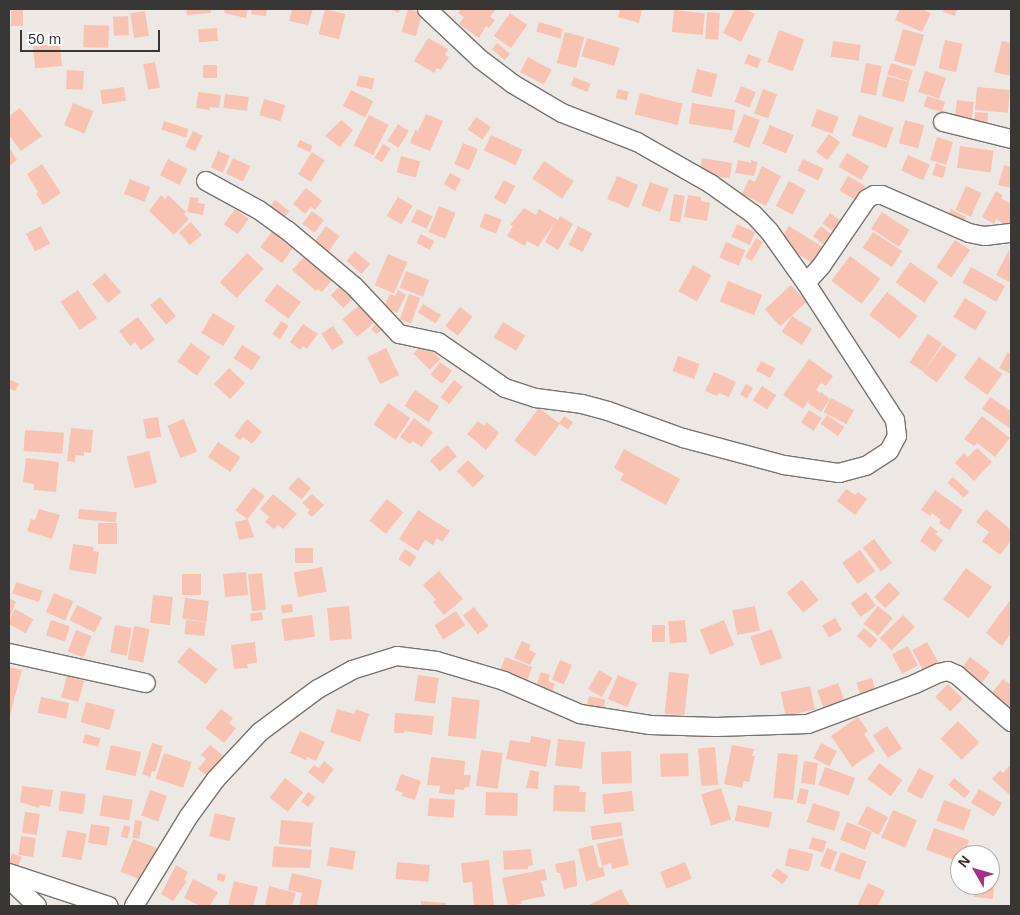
<!DOCTYPE html>
<html>
<head>
<meta charset="utf-8">
<style>
  body { margin:0 }
  #map { position:relative; width:1020px; height:915px; overflow:hidden; background:#ede8e4; font-family:Arial,sans-serif }
  div>[style] { position:absolute }
  .building>* { inset:0; background:#f9c3b3; transform-origin:0 0 }
  .roads { filter:drop-shadow(1px 0 #787470) drop-shadow(-1px 0 #787470) drop-shadow(0 1px #787470) drop-shadow(0 -1px #787470) }
  .street>* { height:18px; margin:-9px; padding:0 9px; transform-origin:9px; border-radius:9px; background:#fff }
  span { translate:-50% -50%; white-space:nowrap; text-align:center; line-height:1.15; -webkit-text-stroke:5px #fff; paint-order:stroke }
  .frame { position:absolute; inset:0; border:10px solid #393735; pointer-events:none }
  .north { position:absolute; left:950px; top:845px; width:50px; height:50px; box-sizing:border-box; background:#fff; border:1px solid #b0afae; border-radius:50%; rotate:308deg; font-size:14px; font-weight:700; line-height:20px; text-align:center; color:#393735 }
  .north::after { content:''; display:block; margin:auto; width:18px; height:22px; background:#a5318b; clip-path:polygon(50% 0,100% 100%,50% 72%,0 100%) }
  .scale { position:absolute; left:20px; top:30px; width:140px; height:22px; box-sizing:border-box; border:2px solid #393735; border-top:0; padding-left:6px; font-size:15px; line-height:18px; white-space:nowrap; color:#393735; -webkit-text-stroke:4px #fff; paint-order:stroke }
</style>
</head>
<body>
<div id="map">
  <div class="building">
    <i style="left:11px;top:9px;width:12px;height:17px"></i>
    <i style="clip-path:polygon(186px 9px,211px 9px,211px 13px,187px 15px)"></i>
    <i style="clip-path:polygon(225px 9px,248px 9px,246px 18px,224px 13px)"></i>
    <i style="clip-path:polygon(252px 9px,267px 9px,266px 16px,251px 14px)"></i>
    <i style="clip-path:polygon(292px 9px,313px 9px,308px 25px,289px 21px)"></i>
    <i style="left:325px;top:9px;width:21px;height:26px;rotate:14deg"></i>
    <i style="clip-path:polygon(390px 9px,401px 9px,398px 13px)"></i>
    <i style="left:408px;top:9px;width:15px;height:24px;rotate:16deg"></i>
    <i style="clip-path:polygon(461px 9px,496px 9px,490px 17px,495px 20px,489px 28px,486px 26px,479px 38px,459px 24px,464px 17px,458px 13px)"></i>
    <i style="clip-path:polygon(620px 9px,642px 9px,639px 23px,618px 17px)"></i>
    <i style="clip-path:polygon(735px 9px,745px 9px,755px 14px,741px 42px,723px 33px)"></i>
    <i style="clip-path:polygon(900px 9px,921px 9px,931px 13px,922px 32px,895px 20px)"></i>
    <i style="clip-path:polygon(944px 9px,957px 9px,955px 16px,943px 12px)"></i>
    <i style="left:674px;top:10px;width:31px;height:22px;rotate:6deg"></i>
    <i style="left:145px;top:11px;width:25px;height:15px;rotate:81deg"></i>
    <i style="left:707px;top:12px;width:13px;height:27px;rotate:4deg"></i>
    <i style="left:510px;top:13px;width:21px;height:28px;rotate:35deg"></i>
    <i style="left:128px;top:16px;width:19px;height:15px;rotate:87deg"></i>
    <i style="left:539px;top:22px;width:25px;height:10px;rotate:16deg"></i>
    <i style="left:84px;top:25px;width:25px;height:22px;rotate:2deg"></i>
    <i style="left:217px;top:28px;width:13px;height:19px;rotate:86deg"></i>
    <i style="left:903px;top:29px;width:22px;height:33px;rotate:16deg"></i>
    <i style="left:779px;top:30px;width:27px;height:34px;rotate:20deg"></i>
    <i style="left:565px;top:32px;width:20px;height:32px;rotate:15deg"></i>
    <i style="clip-path:polygon(428px 38px,448px 49px,445px 55px,449px 57px,441px 70px,437px 68px,434px 73px,414px 61px)"></i>
    <i style="left:587px;top:38px;width:34px;height:19px;rotate:17deg"></i>
    <i style="left:945px;top:40px;width:18px;height:29px;rotate:13deg"></i>
    <i style="left:833px;top:41px;width:28px;height:16px;rotate:8deg"></i>
    <i style="clip-path:polygon(1002px 41px,1011px 43px,1011px 76px,994px 72px)"></i>
    <i style="left:497px;top:43px;width:17px;height:8px;rotate:40deg"></i>
    <i style="left:60px;top:44px;width:22px;height:27px;rotate:85deg"></i>
    <i style="left:748px;top:54px;width:14px;height:10px;rotate:21deg"></i>
    <i style="left:528px;top:57px;width:27px;height:17px;rotate:28deg"></i>
    <i style="left:155px;top:62px;width:26px;height:12px;rotate:79deg"></i>
    <i style="left:866px;top:63px;width:16px;height:30px;rotate:11deg"></i>
    <i style="left:891px;top:63px;width:23px;height:12px;rotate:18deg"></i>
    <i style="left:203px;top:65px;width:14px;height:13px"></i>
    <i style="left:697px;top:69px;width:21px;height:24px;rotate:14deg"></i>
    <i style="left:67px;top:70px;width:17px;height:19px;rotate:3deg"></i>
    <i style="left:925px;top:71px;width:22px;height:22px;rotate:18deg"></i>
    <i style="left:359px;top:75px;width:16px;height:11px;rotate:14deg"></i>
    <i style="left:887px;top:76px;width:23px;height:21px;rotate:15deg"></i>
    <i style="left:574px;top:77px;width:18px;height:9px;rotate:22deg"></i>
    <i style="left:741px;top:86px;width:16px;height:17px;rotate:22deg"></i>
    <i style="left:124px;top:87px;width:14px;height:24px;rotate:82deg"></i>
    <i style="left:977px;top:87px;width:33px;height:23px;rotate:5deg"></i>
    <i style="left:618px;top:89px;width:11px;height:9px;rotate:15deg"></i>
    <i style="left:763px;top:89px;width:15px;height:26px;rotate:20deg"></i>
    <i style="left:351px;top:90px;width:25px;height:18px;rotate:27deg"></i>
    <i style="clip-path:polygon(198px 92px,221px 95px,219px 108px,210px 107px,210px 110px,196px 108px)"></i>
    <i style="left:640px;top:93px;width:44px;height:22px;rotate:14deg"></i>
    <i style="left:225px;top:94px;width:24px;height:14px;rotate:7deg"></i>
    <i style="left:927px;top:96px;width:19px;height:11px;rotate:18deg"></i>
    <i style="left:264px;top:99px;width:22px;height:17px;rotate:16deg"></i>
    <i style="left:957px;top:100px;width:17px;height:20px;rotate:7deg"></i>
    <i style="left:73px;top:103px;width:22px;height:24px;rotate:22deg"></i>
    <i style="left:692px;top:103px;width:44px;height:21px;rotate:9deg"></i>
    <i style="clip-path:polygon(20px 108px,42px 136px,21px 151px,9px 135px,9px 116px)"></i>
    <i style="left:817px;top:109px;width:23px;height:18px;rotate:20deg"></i>
    <i style="left:975px;top:112px;width:13px;height:11px;rotate:4deg"></i>
    <i style="clip-path:polygon(426px 114px,443px 121px,430px 151px,410px 143px,415px 130px,418px 131px)"></i>
    <i style="left:744px;top:114px;width:17px;height:30px;rotate:21deg"></i>
    <i style="left:369px;top:115px;width:22px;height:34px;rotate:27deg"></i>
    <i style="left:859px;top:115px;width:37px;height:22px;rotate:20deg"></i>
    <i style="left:476px;top:117px;width:18px;height:15px;rotate:34deg"></i>
    <i style="clip-path:polygon(341px 120px,353px 130px,340px 147px,325px 136px)"></i>
    <i style="left:905px;top:120px;width:20px;height:24px;rotate:15deg"></i>
    <i style="left:164px;top:121px;width:26px;height:9px;rotate:18deg"></i>
    <i style="left:398px;top:124px;width:13px;height:20px;rotate:32deg"></i>
    <i style="left:770px;top:125px;width:26px;height:20px;rotate:23deg"></i>
    <i style="left:193px;top:131px;width:11px;height:17px;rotate:27deg"></i>
    <i style="left:829px;top:134px;width:14px;height:22px;rotate:36deg"></i>
    <i style="left:491px;top:135px;width:35px;height:17px;rotate:25deg"></i>
    <i style="left:937px;top:137px;width:17px;height:24px;rotate:17deg"></i>
    <i style="left:300px;top:140px;width:14px;height:7px;rotate:25deg"></i>
    <i style="left:463px;top:143px;width:16px;height:23px;rotate:22deg"></i>
    <i style="left:383px;top:144px;width:9px;height:16px;rotate:32deg"></i>
    <i style="left:960px;top:146px;width:34px;height:22px;rotate:8deg"></i>
    <i style="clip-path:polygon(9px 147px,17px 160px,9px 166px)"></i>
    <i style="left:218px;top:151px;width:13px;height:18px;rotate:23deg"></i>
    <i style="left:312px;top:152px;width:15px;height:26px;rotate:32deg"></i>
    <i style="left:847px;top:153px;width:26px;height:16px;rotate:31deg"></i>
    <i style="left:908px;top:155px;width:24px;height:17px;rotate:24deg"></i>
    <i style="left:401px;top:156px;width:20px;height:17px;rotate:15deg"></i>
    <i style="left:233px;top:158px;width:19px;height:17px;rotate:25deg"></i>
    <i style="clip-path:polygon(702px 158px,732px 163px,730px 178px,710px 176px,710px 173px,700px 171px)"></i>
    <i style="left:168px;top:159px;width:22px;height:18px;rotate:27deg"></i>
    <i style="left:803px;top:159px;width:23px;height:13px;rotate:25deg"></i>
    <i style="clip-path:polygon(738px 160px,751px 163px,751px 160px,758px 162px,754px 176px,735px 173px)"></i>
    <i style="left:544px;top:161px;width:36px;height:21px;rotate:34deg"></i>
    <i style="clip-path:polygon(936px 163px,946px 167px,943px 178px,932px 175px)"></i>
    <i style="clip-path:polygon(42px 164px,61px 193px,43px 205px,36px 193px,38px 192px,27px 174px)"></i>
    <i style="clip-path:polygon(1004px 165px,1011px 167px,1011px 188px,998px 185px)"></i>
    <i style="clip-path:polygon(762px 166px,781px 176px,766px 206px,742px 194px,749px 179px,755px 182px)"></i>
    <i style="left:450px;top:173px;width:13px;height:13px;rotate:29deg"></i>
    <i style="left:617px;top:176px;width:23px;height:25px;rotate:23deg"></i>
    <i style="left:848px;top:176px;width:20px;height:17px;rotate:30deg"></i>
    <i style="left:130px;top:179px;width:22px;height:16px;rotate:22deg"></i>
    <i style="left:504px;top:180px;width:13px;height:21px;rotate:29deg"></i>
    <i style="left:789px;top:181px;width:19px;height:28px;rotate:28deg"></i>
    <i style="left:650px;top:182px;width:20px;height:25px;rotate:20deg"></i>
    <i style="left:966px;top:186px;width:17px;height:26px;rotate:24deg"></i>
    <i style="clip-path:polygon(306px 188px,322px 201px,315px 210px,311px 207px,305px 214px,293px 204px)"></i>
    <i style="clip-path:polygon(996px 191px,1003px 195px,1001px 198px,1011px 204px,1011px 228px,996px 219px,994px 224px,982px 217px)"></i>
    <i style="left:674px;top:194px;width:11px;height:27px;rotate:10deg"></i>
    <i style="clip-path:polygon(161px 195px,165px 199px,168px 195px,186px 212px,184px 214px,189px 219px,174px 235px,149px 211px)"></i>
    <i style="clip-path:polygon(688px 195px,701px 197px,701px 201px,710px 203px,707px 221px,684px 217px)"></i>
    <i style="clip-path:polygon(190px 197px,199px 198px,198px 203px,205px 204px,203px 215px,187px 212px)"></i>
    <i style="left:398px;top:197px;width:17px;height:22px;rotate:31deg"></i>
    <i style="left:275px;top:200px;width:18px;height:11px;rotate:38deg"></i>
    <i style="left:439px;top:206px;width:18px;height:28px;rotate:22deg"></i>
    <i style="clip-path:polygon(524px 208px,536px 215px,539px 209px,558px 220px,560px 216px,573px 224px,558px 250px,545px 242px,554px 224px,538px 247px,527px 241px,525px 246px,507px 236px,513px 226px,510px 225px)"></i>
    <i style="left:235px;top:209px;width:17px;height:19px;rotate:36deg"></i>
    <i style="left:417px;top:209px;width:17px;height:14px;rotate:25deg"></i>
    <i style="left:951px;top:209px;width:17px;height:8px;rotate:28deg"></i>
    <i style="left:312px;top:211px;width:15px;height:16px;rotate:37deg"></i>
    <i style="left:882px;top:212px;width:33px;height:20px;rotate:33deg"></i>
    <i style="left:485px;top:213px;width:18px;height:15px;rotate:22deg"></i>
    <i style="left:830px;top:213px;width:14px;height:13px;rotate:36deg"></i>
    <i style="left:191px;top:222px;width:17px;height:16px;rotate:50deg"></i>
    <i style="left:737px;top:224px;width:20px;height:14px;rotate:24deg"></i>
    <i style="left:41px;top:226px;width:20px;height:17px;rotate:63deg"></i>
    <i style="left:326px;top:226px;width:17px;height:21px;rotate:36deg"></i>
    <i style="left:578px;top:226px;width:16px;height:21px;rotate:27deg"></i>
    <i style="left:789px;top:226px;width:40px;height:19px;rotate:32deg"></i>
    <i style="left:821px;top:226px;width:13px;height:13px;rotate:39deg"></i>
    <i style="left:272px;top:231px;width:27px;height:20px;rotate:36deg"></i>
    <i style="left:873px;top:232px;width:35px;height:19px;rotate:33deg"></i>
    <i style="left:421px;top:234px;width:15px;height:10px;rotate:28deg"></i>
    <i style="left:756px;top:238px;width:8px;height:22px;rotate:30deg"></i>
    <i style="left:955px;top:240px;width:18px;height:33px;rotate:34deg"></i>
    <i style="left:726px;top:242px;width:21px;height:17px;rotate:23deg"></i>
    <i style="clip-path:polygon(1009px 250px,1011px 278px,1009px 282px,996px 275px)"></i>
    <i style="left:355px;top:251px;width:20px;height:13px;rotate:41deg"></i>
    <i style="left:247px;top:253px;width:23px;height:40px;rotate:43deg"></i>
    <i style="left:388px;top:254px;width:21px;height:34px;rotate:23deg"></i>
    <i style="clip-path:polygon(306px 255px,333px 279px,322px 292px,318px 289px,316px 291px,292px 270px)"></i>
    <i style="left:850px;top:256px;width:38px;height:31px;rotate:37deg"></i>
    <i style="left:910px;top:262px;width:35px;height:25px;rotate:35deg"></i>
    <i style="left:693px;top:265px;width:21px;height:30px;rotate:29deg"></i>
    <i style="left:971px;top:267px;width:39px;height:18px;rotate:29deg"></i>
    <i style="left:406px;top:271px;width:25px;height:18px;rotate:21deg"></i>
    <i style="left:105px;top:273px;width:25px;height:17px;rotate:50deg"></i>
    <i style="left:728px;top:281px;width:37px;height:22px;rotate:22deg"></i>
    <i style="left:277px;top:284px;width:30px;height:21px;rotate:37deg"></i>
    <i style="left:342px;top:284px;width:18px;height:16px;rotate:45deg"></i>
    <i style="left:791px;top:285px;width:23px;height:36px;rotate:47deg"></i>
    <i style="left:78px;top:290px;width:34px;height:21px;rotate:56deg"></i>
    <i style="clip-path:polygon(398px 290px,406px 295px,397px 313px,384px 306px,390px 294px,395px 296px)"></i>
    <i style="left:887px;top:292px;width:39px;height:29px;rotate:38deg"></i>
    <i style="left:409px;top:294px;width:12px;height:27px;rotate:20deg"></i>
    <i style="left:160px;top:297px;width:25px;height:13px;rotate:50deg"></i>
    <i style="left:965px;top:298px;width:26px;height:22px;rotate:32deg"></i>
    <i style="left:363px;top:302px;width:23px;height:27px;rotate:50deg"></i>
    <i style="left:423px;top:304px;width:21px;height:10px;rotate:31deg"></i>
    <i style="left:460px;top:307px;width:16px;height:24px;rotate:38deg"></i>
    <i style="left:213px;top:313px;width:26px;height:23px;rotate:31deg"></i>
    <i style="left:792px;top:316px;width:24px;height:19px;rotate:33deg"></i>
    <i style="clip-path:polygon(138px 317px,155px 340px,141px 350px,135px 342px,130px 346px,119px 331px)"></i>
    <i style="left:281px;top:321px;width:9px;height:16px;rotate:32deg"></i>
    <i style="left:503px;top:322px;width:26px;height:18px;rotate:31deg"></i>
    <i style="clip-path:polygon(377px 323px,383px 329px,376px 334px,371px 329px)"></i>
    <i style="clip-path:polygon(303px 324px,318px 334px,307px 349px,303px 346px,300px 350px,290px 342px)"></i>
    <i style="left:333px;top:326px;width:20px;height:14px;rotate:57deg"></i>
    <i style="left:928px;top:334px;width:17px;height:34px;rotate:33deg"></i>
    <i style="left:191px;top:343px;width:24px;height:23px;rotate:36deg"></i>
    <i style="left:424px;top:343px;width:23px;height:15px;rotate:45deg"></i>
    <i style="left:242px;top:345px;width:22px;height:16px;rotate:32deg"></i>
    <i style="left:943px;top:345px;width:17px;height:34px;rotate:36deg"></i>
    <i style="left:386px;top:348px;width:30px;height:21px;rotate:64deg"></i>
    <i style="clip-path:polygon(1008px 352px,1011px 354px,1011px 374px,999px 368px)"></i>
    <i style="left:678px;top:356px;width:23px;height:16px;rotate:20deg"></i>
    <i style="left:979px;top:357px;width:29px;height:26px;rotate:36deg"></i>
    <i style="clip-path:polygon(809px 359px,833px 376px,826px 386px,821px 383px,816px 390px,820px 393px,814px 403px,821px 392px,830px 399px,821px 412px,808px 403px,809px 399px,803px 409px,783px 395px)"></i>
    <i style="left:761px;top:361px;width:16px;height:11px;rotate:27deg"></i>
    <i style="left:440px;top:362px;width:15px;height:16px;rotate:37deg"></i>
    <i style="left:229px;top:368px;width:22px;height:22px;rotate:43deg"></i>
    <i style="clip-path:polygon(714px 372px,736px 382px,729px 397px,719px 393px,717px 396px,705px 391px)"></i>
    <i style="clip-path:polygon(9px 379px,19px 384px,15px 391px,9px 388px)"></i>
    <i style="left:454px;top:380px;width:11px;height:22px;rotate:38deg"></i>
    <i style="left:746px;top:384px;width:8px;height:12px;rotate:30deg"></i>
    <i style="left:762px;top:386px;width:17px;height:17px;rotate:33deg"></i>
    <i style="left:415px;top:390px;width:29px;height:19px;rotate:34deg"></i>
    <i style="clip-path:polygon(990px 397px,1011px 411px,1011px 429px,982px 409px)"></i>
    <i style="left:831px;top:398px;width:26px;height:16px;rotate:28deg"></i>
    <i style="left:388px;top:403px;width:27px;height:26px;rotate:34deg"></i>
    <i style="left:539px;top:408px;width:26px;height:41px;rotate:37deg"></i>
    <i style="left:809px;top:410px;width:15px;height:15px;rotate:32deg"></i>
    <i style="left:827px;top:415px;width:21px;height:11px;rotate:35deg"></i>
    <i style="left:564px;top:416px;width:11px;height:9px;rotate:34deg"></i>
    <i style="clip-path:polygon(982px 416px,1010px 438px,995px 457px,977px 443px,974px 446px,964px 439px)"></i>
    <i style="left:158px;top:417px;width:20px;height:15px;rotate:81deg"></i>
    <i style="clip-path:polygon(414px 418px,433px 432px,422px 447px,413px 441px,410px 444px,400px 437px)"></i>
    <i style="left:184px;top:419px;width:35px;height:18px;rotate:68deg"></i>
    <i style="clip-path:polygon(247px 419px,262px 432px,252px 444px,243px 437px,240px 440px,234px 436px)"></i>
    <i style="clip-path:polygon(478px 421px,484px 426px,487px 422px,499px 433px,486px 450px,467px 434px)"></i>
    <i style="clip-path:polygon(71px 428px,93px 430px,91px 453px,84px 452px,84px 456px,75px 455px,75px 462px,67px 461px)"></i>
    <i style="left:25px;top:430px;width:39px;height:21px;rotate:4deg"></i>
    <i style="left:218px;top:442px;width:27px;height:18px;rotate:34deg"></i>
    <i style="left:447px;top:445px;width:15px;height:23px;rotate:48deg"></i>
    <i style="clip-path:polygon(977px 448px,992px 462px,974px 481px,955px 463px,964px 453px,968px 457px)"></i>
    <i style="clip-path:polygon(624px 449px,680px 479px,666px 505px,620px 480px,624px 474px,614px 468px)"></i>
    <i style="left:149px;top:451px;width:33px;height:23px;rotate:76deg"></i>
    <i style="clip-path:polygon(26px 458px,59px 462px,56px 492px,34px 490px,34px 484px,23px 482px)"></i>
    <i style="left:468px;top:460px;width:23px;height:16px;rotate:45deg"></i>
    <i style="left:298px;top:477px;width:17px;height:15px;rotate:40deg"></i>
    <i style="left:953px;top:477px;width:22px;height:8px;rotate:43deg"></i>
    <i style="left:253px;top:487px;width:15px;height:29px;rotate:37deg"></i>
    <i style="clip-path:polygon(846px 489px,855px 495px,858px 492px,867px 499px,855px 515px,837px 501px)"></i>
    <i style="clip-path:polygon(935px 490px,963px 510px,949px 530px,939px 523px,941px 520px,932px 513px,930px 516px,921px 510px)"></i>
    <i style="clip-path:polygon(273px 494px,297px 514px,283px 529px,278px 525px,274px 529px,265px 522px,269px 517px,260px 509px)"></i>
    <i style="clip-path:polygon(312px 494px,324px 505px,312px 517px,307px 513px,310px 510px,302px 503px)"></i>
    <i style="left:387px;top:499px;width:21px;height:28px;rotate:39deg"></i>
    <i style="clip-path:polygon(39px 509px,60px 515px,52px 539px,27px 531px,31px 519px,35px 520px)"></i>
    <i style="left:79px;top:509px;width:38px;height:10px;rotate:5deg"></i>
    <i style="clip-path:polygon(986px 509px,1011px 530px,1011px 541px,1000px 555px,982px 541px,989px 532px,976px 522px)"></i>
    <i style="clip-path:polygon(418px 510px,450px 531px,442px 542px,437px 538px,433px 545px,425px 540px,418px 551px,399px 539px)"></i>
    <i style="clip-path:polygon(248px 519px,254px 537px,239px 540px,235px 522px)"></i>
    <i style="left:98px;top:523px;width:19px;height:21px"></i>
    <i style="clip-path:polygon(930px 526px,938px 532px,935px 534px,943px 540px,935px 552px,920px 541px)"></i>
    <i style="left:874px;top:539px;width:30px;height:14px;rotate:53deg"></i>
    <i style="clip-path:polygon(73px 544px,94px 547px,93px 551px,99px 552px,96px 574px,69px 570px)"></i>
    <i style="left:295px;top:548px;width:18px;height:15px"></i>
    <i style="left:405px;top:549px;width:14px;height:12px;rotate:34deg"></i>
    <i style="left:860px;top:550px;width:26px;height:22px;rotate:54deg"></i>
    <i style="left:322px;top:567px;width:25px;height:29px;rotate:79deg"></i>
    <i style="left:966px;top:568px;width:32px;height:39px;rotate:36deg"></i>
    <i style="clip-path:polygon(439px 571px,463px 599px,444px 615px,433px 602px,436px 600px,423px 585px)"></i>
    <i style="left:246px;top:572px;width:23px;height:23px;rotate:85deg"></i>
    <i style="left:262px;top:573px;width:37px;height:14px;rotate:84deg"></i>
    <i style="left:182px;top:574px;width:19px;height:21px"></i>
    <i style="left:802px;top:580px;width:26px;height:20px;rotate:50deg"></i>
    <i style="left:16px;top:582px;width:28px;height:12px;rotate:18deg"></i>
    <i style="left:889px;top:582px;width:16px;height:21px;rotate:45deg"></i>
    <i style="left:866px;top:592px;width:17px;height:19px;rotate:54deg"></i>
    <i style="left:54px;top:593px;width:21px;height:21px;rotate:23deg"></i>
    <i style="left:153px;top:595px;width:20px;height:28px;rotate:6deg"></i>
    <i style="clip-path:polygon(9px 598px,16px 602px,9px 619px)"></i>
    <i style="left:185px;top:598px;width:24px;height:21px;rotate:7deg"></i>
    <i style="clip-path:polygon(1011px 599px,1011px 633px,1002px 646px,986px 633px)"></i>
    <i style="left:292px;top:604px;width:8px;height:11px;rotate:83deg"></i>
    <i style="left:77px;top:605px;width:28px;height:17px;rotate:26deg"></i>
    <i style="left:349px;top:606px;width:33px;height:22px;rotate:85deg"></i>
    <i style="left:755px;top:606px;width:25px;height:23px;rotate:79deg"></i>
    <i style="left:878px;top:606px;width:19px;height:23px;rotate:39deg"></i>
    <i style="left:474px;top:607px;width:24px;height:14px;rotate:52deg"></i>
    <i style="left:15px;top:609px;width:21px;height:16px;rotate:29deg"></i>
    <i style="left:456px;top:611px;width:17px;height:26px;rotate:57deg"></i>
    <i style="left:262px;top:612px;width:8px;height:12px;rotate:83deg"></i>
    <i style="left:312px;top:615px;width:22px;height:31px;rotate:82deg"></i>
    <i style="left:903px;top:615px;width:17px;height:33px;rotate:45deg"></i>
    <i style="left:835px;top:618px;width:14px;height:15px;rotate:60deg"></i>
    <i style="left:51px;top:620px;width:20px;height:16px;rotate:18deg"></i>
    <i style="left:186px;top:620px;width:20px;height:14px;rotate:6deg"></i>
    <i style="left:685px;top:620px;width:22px;height:17px;rotate:85deg"></i>
    <i style="left:724px;top:620px;width:27px;height:26px;rotate:68deg"></i>
    <i style="left:115px;top:625px;width:17px;height:28px;rotate:10deg"></i>
    <i style="left:652px;top:625px;width:13px;height:17px"></i>
    <i style="left:134px;top:626px;width:16px;height:34px;rotate:11deg"></i>
    <i style="left:864px;top:628px;width:18px;height:11px;rotate:41deg"></i>
    <i style="left:772px;top:629px;width:31px;height:23px;rotate:71deg"></i>
    <i style="left:76px;top:630px;width:17px;height:23px;rotate:21deg"></i>
    <i style="clip-path:polygon(522px 641px,531px 645px,529px 650px,536px 653px,530px 665px,514px 658px)"></i>
    <i style="clip-path:polygon(255px 642px,257px 663px,247px 664px,248px 668px,234px 669px,231px 645px)"></i>
    <i style="left:927px;top:642px;width:23px;height:17px;rotate:61deg"></i>
    <i style="left:908px;top:646px;width:22px;height:18px;rotate:63deg"></i>
    <i style="left:189px;top:647px;width:36px;height:19px;rotate:38deg"></i>
    <i style="left:505px;top:657px;width:29px;height:18px;rotate:20deg"></i>
    <i style="left:970px;top:657px;width:25px;height:15px;rotate:37deg"></i>
    <i style="left:560px;top:660px;width:13px;height:21px;rotate:23deg"></i>
    <i style="clip-path:polygon(9px 667px,22px 670px,10px 715px,9px 715px)"></i>
    <i style="left:599px;top:670px;width:16px;height:22px;rotate:30deg"></i>
    <i style="clip-path:polygon(541px 672px,550px 675px,548px 681px,555px 684px,551px 694px,535px 689px)"></i>
    <i style="left:669px;top:672px;width:20px;height:42px;rotate:6deg"></i>
    <i style="left:418px;top:675px;width:21px;height:26px;rotate:8deg"></i>
    <i style="left:618px;top:675px;width:21px;height:26px;rotate:23deg"></i>
    <i style="left:67px;top:676px;width:18px;height:22px;rotate:16deg"></i>
    <i style="left:872px;top:678px;width:15px;height:16px;rotate:74deg"></i>
    <i style="clip-path:polygon(1003px 679px,1011px 685px,1011px 709px,991px 694px)"></i>
    <i style="left:838px;top:683px;width:23px;height:22px;rotate:70deg"></i>
    <i style="left:948px;top:684px;width:21px;height:18px;rotate:45deg"></i>
    <i style="left:810px;top:686px;width:24px;height:30px;rotate:78deg"></i>
    <i style="left:589px;top:696px;width:17px;height:11px;rotate:13deg"></i>
    <i style="left:41px;top:697px;width:29px;height:16px;rotate:12deg"></i>
    <i style="left:452px;top:697px;width:28px;height:39px;rotate:6deg"></i>
    <i style="left:86px;top:702px;width:30px;height:21px;rotate:15deg"></i>
    <i style="clip-path:polygon(221px 709px,233px 718px,229px 723px,236px 728px,224px 743px,205px 728px)"></i>
    <i style="clip-path:polygon(337px 709px,354px 714px,356px 709px,369px 714px,360px 742px,330px 732px)"></i>
    <i style="clip-path:polygon(395px 713px,434px 716px,432px 735px,405px 731px,404px 733px,394px 733px)"></i>
    <i style="clip-path:polygon(858px 717px,868px 731px,864px 734px,875px 751px,852px 767px,831px 736px)"></i>
    <i style="left:958px;top:721px;width:30px;height:25px;rotate:45deg"></i>
    <i style="left:887px;top:726px;width:27px;height:17px;rotate:56deg"></i>
    <i style="clip-path:polygon(300px 731px,325px 742px,316px 761px,307px 757px,306px 760px,290px 753px)"></i>
    <i style="left:85px;top:734px;width:16px;height:9px;rotate:15deg"></i>
    <i style="clip-path:polygon(531px 736px,551px 740px,546px 767px,506px 759px,510px 740px,530px 743px)"></i>
    <i style="left:558px;top:739px;width:27px;height:27px;rotate:6deg"></i>
    <i style="clip-path:polygon(152px 743px,163px 746px,155px 772px,152px 771px,150px 777px,142px 774px)"></i>
    <i style="left:821px;top:743px;width:18px;height:17px;rotate:27deg"></i>
    <i style="left:111px;top:745px;width:31px;height:25px;rotate:13deg"></i>
    <i style="clip-path:polygon(210px 745px,225px 757px,209px 777px,198px 769px,206px 759px,201px 755px)"></i>
    <i style="clip-path:polygon(732px 745px,754px 749px,752px 756px,755px 756px,749px 782px,744px 781px,742px 788px,724px 784px)"></i>
    <i style="left:715px;top:747px;width:38px;height:17px;rotate:85deg"></i>
    <i style="left:481px;top:750px;width:22px;height:36px;rotate:8deg"></i>
    <i style="left:631px;top:751px;width:32px;height:30px;rotate:88deg"></i>
    <i style="left:164px;top:753px;width:29px;height:27px;rotate:18deg"></i>
    <i style="left:688px;top:753px;width:23px;height:28px;rotate:88deg"></i>
    <i style="left:778px;top:753px;width:20px;height:45px;rotate:6deg"></i>
    <i style="clip-path:polygon(431px 757px,465px 761px,464px 775px,471px 775px,469px 787px,465px 787px,464px 790px,455px 789px,454px 795px,439px 793px,440px 786px,427px 785px)"></i>
    <i style="clip-path:polygon(324px 761px,334px 769px,323px 784px,308px 772px,314px 765px,319px 768px)"></i>
    <i style="left:804px;top:761px;width:14px;height:22px;rotate:8deg"></i>
    <i style="left:879px;top:763px;width:29px;height:20px;rotate:36deg"></i>
    <i style="clip-path:polygon(1011px 764px,1011px 796px,992px 779px,1000px 770px,1003px 773px)"></i>
    <i style="left:825px;top:767px;width:32px;height:19px;rotate:20deg"></i>
    <i style="left:919px;top:768px;width:17px;height:26px;rotate:28deg"></i>
    <i style="clip-path:polygon(530px 770px,539px 772px,538px 789px,526px 788px)"></i>
    <i style="clip-path:polygon(401px 774px,421px 781px,415px 800px,402px 796px,403px 793px,395px 790px)"></i>
    <i style="left:285px;top:778px;width:23px;height:25px;rotate:38deg"></i>
    <i style="left:954px;top:778px;width:21px;height:9px;rotate:39deg"></i>
    <i style="clip-path:polygon(554px 785px,580px 786px,579px 792px,586px 792px,585px 812px,553px 811px)"></i>
    <i style="clip-path:polygon(22px 786px,53px 790px,50px 807px,40px 805px,39px 808px,20px 802px)"></i>
    <i style="left:721px;top:788px;width:33px;height:21px;rotate:72deg"></i>
    <i style="left:800px;top:788px;width:9px;height:15px;rotate:13deg"></i>
    <i style="left:979px;top:789px;width:27px;height:16px;rotate:31deg"></i>
    <i style="left:150px;top:790px;width:18px;height:27px;rotate:19deg"></i>
    <i style="left:61px;top:791px;width:25px;height:20px;rotate:7deg"></i>
    <i style="left:632px;top:791px;width:20px;height:30px;rotate:84deg"></i>
    <i style="left:308px;top:792px;width:9px;height:12px;rotate:36deg"></i>
    <i style="left:486px;top:792px;width:32px;height:23px;rotate:2deg"></i>
    <i style="left:103px;top:795px;width:30px;height:21px;rotate:9deg"></i>
    <i style="left:429px;top:798px;width:26px;height:18px;rotate:4deg"></i>
    <i style="left:944px;top:800px;width:29px;height:22px;rotate:20deg"></i>
    <i style="left:813px;top:803px;width:29px;height:20px;rotate:18deg"></i>
    <i style="left:738px;top:805px;width:35px;height:16px;rotate:12deg"></i>
    <i style="left:867px;top:806px;width:24px;height:20px;rotate:28deg"></i>
    <i style="left:893px;top:810px;width:26px;height:30px;rotate:23deg"></i>
    <i style="left:25px;top:812px;width:15px;height:21px;rotate:8deg"></i>
    <i style="left:215px;top:813px;width:21px;height:24px;rotate:14deg"></i>
    <i style="left:135px;top:820px;width:7px;height:18px;rotate:8deg"></i>
    <i style="left:281px;top:820px;width:32px;height:24px;rotate:5deg"></i>
    <i style="left:621px;top:822px;width:14px;height:31px;rotate:82deg"></i>
    <i style="left:847px;top:822px;width:27px;height:19px;rotate:22deg"></i>
    <i style="left:91px;top:824px;width:19px;height:19px;rotate:9deg"></i>
    <i style="left:124px;top:825px;width:7px;height:12px;rotate:16deg"></i>
    <i style="clip-path:polygon(934px 828px,969px 840px,964px 855px,960px 855px,960px 862px,926px 850px)"></i>
    <i style="left:67px;top:830px;width:20px;height:27px;rotate:11deg"></i>
    <i style="left:21px;top:836px;width:15px;height:19px;rotate:8deg"></i>
    <i style="left:812px;top:837px;width:15px;height:12px;rotate:16deg"></i>
    <i style="clip-path:polygon(623px 838px,629px 865px,612px 869px,611px 863px,602px 866px,597px 844px)"></i>
    <i style="left:133px;top:839px;width:26px;height:35px;rotate:21deg"></i>
    <i style="clip-path:polygon(593px 845px,599px 868px,603px 867px,605px 876px,586px 881px,578px 849px)"></i>
    <i style="clip-path:polygon(274px 846px,312px 850px,310px 868px,272px 867px)"></i>
    <i style="left:330px;top:847px;width:26px;height:19px;rotate:9deg"></i>
    <i style="left:789px;top:848px;width:25px;height:18px;rotate:14deg"></i>
    <i style="left:827px;top:848px;width:11px;height:19px;rotate:22deg"></i>
    <i style="clip-path:polygon(531px 849px,533px 865px,528px 866px,528px 869px,504px 870px,503px 851px)"></i>
    <i style="left:841px;top:852px;width:27px;height:20px;rotate:20deg"></i>
    <i style="clip-path:polygon(12px 853px,22px 857px,18px 866px,9px 863px)"></i>
    <i style="clip-path:polygon(489px 860px,494px 906px,474px 906px,472px 882px,463px 883px,461px 863px)"></i>
    <i style="clip-path:polygon(575px 860px,577px 886px,564px 889px,560px 873px,557px 873px,555px 864px)"></i>
    <i style="left:397px;top:862px;width:33px;height:17px;rotate:5deg"></i>
    <i style="left:685px;top:862px;width:18px;height:27px;rotate:68deg"></i>
    <i style="clip-path:polygon(176px 865px,188px 872px,184px 880px,187px 881px,173px 901px,161px 894px)"></i>
    <i style="clip-path:polygon(990px 867px,996px 867px,993px 899px,974px 897px,976px 885px,990px 885px)"></i>
    <i style="left:777px;top:868px;width:14px;height:10px;rotate:36deg"></i>
    <i style="clip-path:polygon(545px 869px,547px 880px,541px 881px,545px 896px,521px 901px,522px 904px,508px 906px,502px 878px)"></i>
    <i style="clip-path:polygon(218px 873px,226px 875px,224px 882px,217px 880px)"></i>
    <i style="clip-path:polygon(292px 873px,322px 880px,317px 906px,299px 906px,302px 893px,288px 890px)"></i>
    <i style="clip-path:polygon(193px 879px,218px 892px,210px 906px,200px 906px,184px 898px)"></i>
    <i style="clip-path:polygon(234px 881px,258px 887px,253px 906px,228px 906px)"></i>
    <i style="clip-path:polygon(868px 883px,885px 891px,878px 906px,857px 906px)"></i>
    <i style="clip-path:polygon(269px 886px,296px 893px,292px 906px,265px 906px)"></i>
    <i style="clip-path:polygon(621px 889px,630px 906px,587px 906px)"></i>
    <i style="clip-path:polygon(421px 901px,446px 903px,445px 906px,421px 906px)"></i>
  </div>
  <div class="roads">
    <div class="street">
      <i style="left:943px;top:122px;width:70px;rotate:14deg"></i>
      <i style="left:206px;top:181px;width:60px;rotate:28.7deg"></i>
      <i style="left:259px;top:210px;width:34px;rotate:36deg"></i>
      <i style="left:287px;top:230px;width:87px;rotate:39.9deg"></i>
      <i style="left:354px;top:286px;width:66px;rotate:46.8deg"></i>
      <i style="left:399px;top:334px;width:40px;rotate:12deg"></i>
      <i style="left:438px;top:342px;width:81px;rotate:34.5deg"></i>
      <i style="left:505px;top:388px;width:33px;rotate:18deg"></i>
      <i style="left:536px;top:398px;width:46px;rotate:7.4deg"></i>
      <i style="left:582px;top:404px;width:27px;rotate:15deg"></i>
      <i style="left:608px;top:411px;width:80px;rotate:19.8deg"></i>
      <i style="left:683px;top:438px;width:105px;rotate:15deg"></i>
      <i style="left:784px;top:465px;width:56px;rotate:8.3deg"></i>
      <i style="left:839px;top:473px;width:28px;rotate:-15deg"></i>
      <i style="left:866px;top:466px;width:27px;rotate:-33deg"></i>
      <i style="left:889px;top:451px;width:17px;rotate:-62deg"></i>
      <i style="left:897px;top:436px;width:16px;rotate:-97deg"></i>
      <i style="left:895px;top:420px;width:163px;rotate:-123deg"></i>
      <i style="left:806px;top:283px;width:64px;rotate:-125.4deg"></i>
      <i style="left:769px;top:231px;width:23px;rotate:-133deg"></i>
      <i style="left:753px;top:214px;width:52px;rotate:-144.5deg"></i>
      <i style="left:711px;top:184px;width:85px;rotate:-150.4deg"></i>
      <i style="left:637px;top:142px;width:80px;rotate:-158.9deg"></i>
      <i style="left:562px;top:113px;width:57px;rotate:-149.4deg"></i>
      <i style="left:513px;top:84px;width:41px;rotate:-142.9deg"></i>
      <i style="left:480px;top:59px;width:73px;rotate:-136.7deg"></i>
      <i style="left:806px;top:283px;width:24px;rotate:-48deg"></i>
      <i style="left:822px;top:265px;width:80px;rotate:-55.7deg"></i>
      <i style="left:867px;top:199px;width:8px;rotate:-30deg"></i>
      <i style="left:874px;top:195px;width:8px"></i>
      <i style="left:882px;top:195px;width:95px;rotate:23.6deg"></i>
      <i style="left:969px;top:233px;width:16px;rotate:11deg"></i>
      <i style="left:985px;top:236px;width:26px;rotate:-7deg"></i>
      <i style="left:9px;top:653px;width:140px;rotate:12.4deg"></i>
      <i style="left:9px;top:873px;width:105px;rotate:18.3deg"></i>
      <i style="left:9px;top:879px;width:39px;rotate:44deg"></i>
      <i style="left:134px;top:906px;width:105px;rotate:-58.6deg"></i>
      <i style="left:189px;top:816px;width:46px;rotate:-53.9deg"></i>
      <i style="left:216px;top:779px;width:64px;rotate:-46.9deg"></i>
      <i style="left:260px;top:732px;width:72px;rotate:-36.6deg"></i>
      <i style="left:318px;top:689px;width:39px;rotate:-29deg"></i>
      <i style="left:352px;top:670px;width:47px;rotate:-17.3deg"></i>
      <i style="left:397px;top:656px;width:40px;rotate:7.1deg"></i>
      <i style="left:437px;top:661px;width:70px;rotate:16.6deg"></i>
      <i style="left:504px;top:681px;width:83px;rotate:23.5deg"></i>
      <i style="left:580px;top:714px;width:71px;rotate:8.9deg"></i>
      <i style="left:650px;top:725px;width:66px;rotate:1.7deg"></i>
      <i style="left:716px;top:727px;width:92px;rotate:-1.9deg"></i>
      <i style="left:808px;top:724px;width:114px;rotate:-20.5deg"></i>
      <i style="left:915px;top:684px;width:26px;rotate:-25deg"></i>
      <i style="left:939px;top:673px;width:9px;rotate:-13deg"></i>
      <i style="left:948px;top:671px;width:10px;rotate:24deg"></i>
      <i style="left:957px;top:675px;width:72px;rotate:41deg"></i>
    </div>
  </div>
  <div class="frame"></div>
  <div class="north">N</div>
  <div class="scale">50 m</div>
</div>
</body>
</html>
